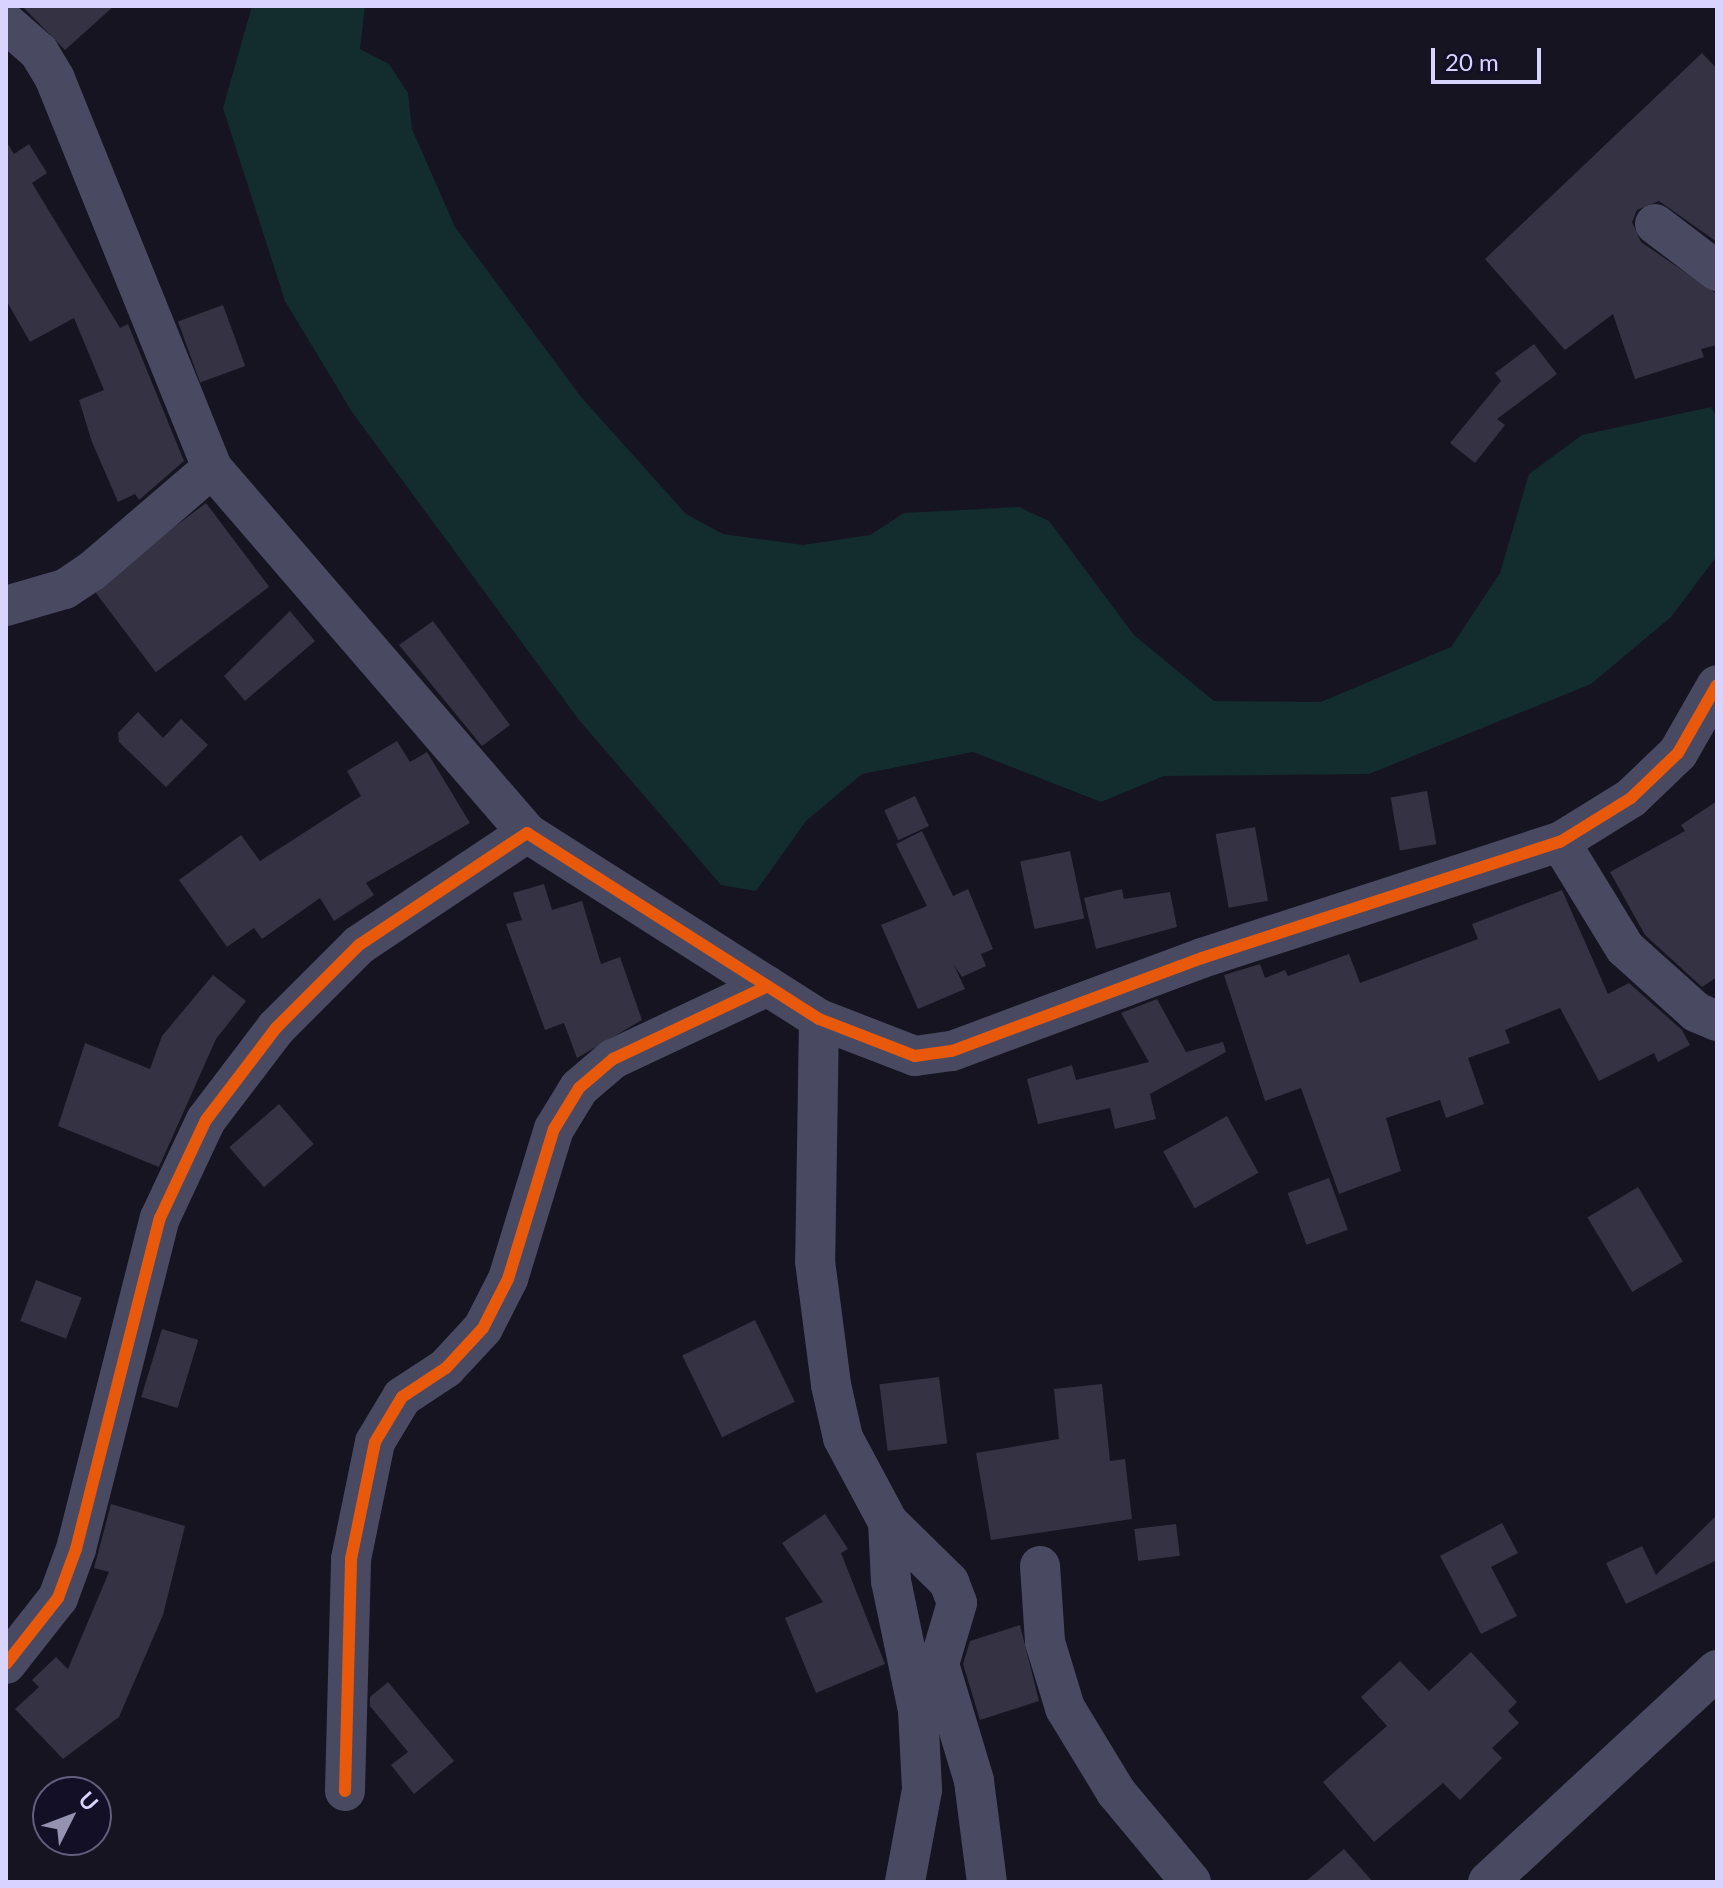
<!DOCTYPE html>
<html>
<head>
<meta charset="utf-8">
<style>
  body { margin:0 }
  #map { position:relative; width:1723px; height:1888px; overflow:hidden; background:#161421; font-family:Lato,sans-serif }
  div>[style] { position:absolute }
  .green>* { inset:0; background:#132c2d }
  .building>* { inset:0; background:#343243; transform-origin:0 0 }
  .minor>* { height:40px; margin:-20px; padding:0 20px; transform-origin:20px; border-radius:20px; background:#4a4962 }
  .cycleway>* { height:12px; margin:-6px; padding:0 6px; transform-origin:6px; border-radius:6px; background:#e8590c }
  span { translate:-50% -50%; white-space:nowrap; text-align:center; line-height:1.15; -webkit-text-stroke:8px #130f26; paint-order:stroke }
  .frame { position:absolute; inset:0; border:8px solid #d9d4ff; pointer-events:none }
  .north { position:absolute; left:32px; top:1776px; width:80px; height:80px; box-sizing:border-box; background:#130f26; border:2px solid #625e7d; border-radius:50%; rotate:48deg; font-size:22px; font-weight:700; line-height:32px; text-align:center; color:#d9d4ff }
  .north::after { content:''; display:block; margin:auto; width:28px; height:36px; background:#9591b1; clip-path:polygon(50% 0,100% 100%,50% 72%,0 100%) }
  .scale { position:absolute; left:1431px; top:48px; width:110px; height:36px; box-sizing:border-box; border:4px solid #d9d4ff; border-top:0; padding-left:10px; font-size:24px; line-height:28px; white-space:nowrap; color:#d9d4ff; -webkit-text-stroke:6px #130f26; paint-order:stroke }
</style>
</head>
<body>
<div id="map">
  <div class="green">
    <i style="clip-path:polygon(252px 6px,365px 6px,360px 49px,389px 64px,408px 93px,412px 129px,455px 227px,581px 397px,686px 514px,723px 534px,803px 545px,870px 535px,904px 513px,1019px 507px,1049px 521px,1134px 635px,1214px 701px,1321px 702px,1451px 647px,1500px 573px,1529px 474px,1582px 435px,1711px 407px,1717px 418px,1717px 556px,1671px 617px,1591px 684px,1369px 774px,1164px 776px,1101px 802px,973px 752px,862px 774px,806px 821px,756px 891px,721px 885px,579px 720px,352px 412px,285px 301px,223px 108px)"></i>
  </div>
  <div class="building">
    <i style="clip-path:polygon(22px 6px,114px 6px,65px 50px)"></i>
    <i style="clip-path:polygon(1702px 53px,1717px 69px,1717px 242px,1659px 201px,1637px 210px,1632px 222px,1641px 242px,1717px 294px,1717px 345px,1701px 349px,1704px 357px,1635px 379px,1613px 314px,1565px 350px,1485px 259px)"></i>
    <i style="clip-path:polygon(6px 141px,14px 154px,29px 144px,47px 173px,32px 183px,120px 328px,128px 324px,184px 461px,139px 500px,135px 494px,118px 502px,92px 442px,79px 400px,104px 390px,74px 318px,30px 342px,6px 300px)"></i>
    <i style="left:223px;top:305px;width:65px;height:48px;rotate:70deg"></i>
    <i style="clip-path:polygon(1534px 344px,1557px 374px,1497px 419px,1505px 425px,1475px 463px,1450px 443px,1501px 381px,1495px 373px)"></i>
    <i style="left:206px;top:503px;width:105px;height:142px;rotate:53deg"></i>
    <i style="clip-path:polygon(290px 611px,315px 641px,245px 701px,224px 676px)"></i>
    <i style="clip-path:polygon(433px 621px,510px 725px,482px 746px,399px 645px)"></i>
    <i style="clip-path:polygon(138px 712px,163px 738px,181px 719px,208px 745px,166px 787px,119px 742px,118px 733px)"></i>
    <i style="clip-path:polygon(397px 741px,410px 762px,427px 752px,470px 823px,366px 883px,374px 895px,334px 921px,320px 898px,262px 939px,254px 928px,227px 947px,179px 880px,241px 835px,260px 861px,361px 796px,347px 771px)"></i>
    <i style="left:1427px;top:791px;width:54px;height:37px;rotate:80deg"></i>
    <i style="left:915px;top:796px;width:33px;height:34px;rotate:65deg"></i>
    <i style="clip-path:polygon(1717px 801px,1717px 977px,1702px 987px,1645px 935px,1610px 872px,1685px 831px,1681px 825px)"></i>
    <i style="left:1255px;top:827px;width:75px;height:40px;rotate:80deg"></i>
    <i style="clip-path:polygon(922px 831px,953px 896px,968px 889px,993px 949px,981px 954px,986px 966px,962px 977px,954px 965px,965px 989px,918px 1009px,881px 925px,927px 906px,896px 844px)"></i>
    <i style="left:1070px;top:851px;width:69px;height:51px;rotate:78deg"></i>
    <i style="clip-path:polygon(544px 884px,552px 910px,582px 901px,601px 964px,620px 957px,642px 1020px,577px 1058px,564px 1023px,545px 1030px,506px 924px,522px 920px,513px 893px)"></i>
    <i style="clip-path:polygon(1122px 889px,1124px 899px,1170px 892px,1177px 927px,1096px 949px,1084px 898px)"></i>
    <i style="clip-path:polygon(1562px 890px,1608px 994px,1629px 983px,1682px 1030px,1690px 1045px,1658px 1062px,1654px 1053px,1599px 1081px,1560px 1008px,1505px 1030px,1510px 1043px,1468px 1058px,1484px 1104px,1446px 1118px,1440px 1100px,1386px 1118px,1401px 1171px,1339px 1194px,1301px 1088px,1265px 1101px,1224px 975px,1260px 964px,1265px 978px,1285px 970px,1288px 976px,1349px 954px,1360px 983px,1478px 939px,1472px 924px)"></i>
    <i style="clip-path:polygon(213px 975px,246px 1001px,216px 1039px,159px 1167px,58px 1126px,85px 1043px,150px 1069px,162px 1036px)"></i>
    <i style="clip-path:polygon(1157px 999px,1186px 1052px,1223px 1042px,1226px 1052px,1150px 1094px,1156px 1119px,1115px 1129px,1110px 1108px,1038px 1124px,1027px 1079px,1072px 1065px,1076px 1080px,1149px 1062px,1121px 1013px)"></i>
    <i style="left:279px;top:1104px;width:53px;height:66px;rotate:49deg"></i>
    <i style="left:1227px;top:1116px;width:65px;height:73px;rotate:61deg"></i>
    <i style="left:1329px;top:1178px;width:55px;height:44px;rotate:70deg"></i>
    <i style="left:1638px;top:1187px;width:87px;height:59px;rotate:59deg"></i>
    <i style="left:36px;top:1280px;width:49px;height:44px;rotate:21deg"></i>
    <i style="left:755px;top:1320px;width:91px;height:81px;rotate:64deg"></i>
    <i style="left:162px;top:1329px;width:38px;height:71px;rotate:17deg"></i>
    <i style="left:939px;top:1377px;width:67px;height:60px;rotate:83deg"></i>
    <i style="clip-path:polygon(1102px 1384px,1110px 1461px,1125px 1459px,1132px 1519px,991px 1540px,976px 1453px,1059px 1439px,1054px 1389px)"></i>
    <i style="clip-path:polygon(111px 1504px,185px 1526px,163px 1615px,119px 1717px,63px 1759px,15px 1709px,39px 1687px,32px 1680px,56px 1657px,68px 1669px,109px 1572px,94px 1568px)"></i>
    <i style="clip-path:polygon(825px 1514px,848px 1549px,841px 1553px,885px 1664px,816px 1693px,785px 1618px,823px 1602px,782px 1543px)"></i>
    <i style="clip-path:polygon(1717px 1515px,1717px 1560px,1626px 1604px,1606px 1563px,1642px 1546px,1656px 1575px)"></i>
    <i style="clip-path:polygon(1502px 1523px,1518px 1553px,1491px 1567px,1517px 1616px,1481px 1634px,1440px 1556px)"></i>
    <i style="left:1176px;top:1524px;width:32px;height:42px;rotate:83deg"></i>
    <i style="clip-path:polygon(1020px 1625px,1039px 1701px,980px 1720px,963px 1664px,970px 1641px)"></i>
    <i style="clip-path:polygon(1471px 1652px,1517px 1702px,1508px 1711px,1519px 1723px,1492px 1748px,1502px 1758px,1460px 1800px,1443px 1783px,1374px 1842px,1323px 1782px,1387px 1726px,1361px 1697px,1400px 1661px,1429px 1691px)"></i>
    <i style="clip-path:polygon(388px 1682px,454px 1761px,414px 1794px,391px 1765px,408px 1752px,370px 1706px,370px 1697px)"></i>
    <i style="clip-path:polygon(1344px 1849px,1373px 1882px,1305px 1882px)"></i>
  </div>
  <div class="minor">
    <i style="left:6px;top:23px;width:44px;rotate:41.3deg"></i>
    <i style="left:39px;top:52px;width:31px;rotate:59deg"></i>
    <i style="left:55px;top:79px;width:419px;rotate:68deg"></i>
    <i style="left:212px;top:468px;width:482px;rotate:49.2deg"></i>
    <i style="left:1655px;top:224px;width:78px;rotate:37.2deg"></i>
    <i style="left:6px;top:606px;width:61px;rotate:-16.1deg"></i>
    <i style="left:65px;top:589px;width:32px;rotate:-34deg"></i>
    <i style="left:92px;top:571px;width:158px;rotate:-40.6deg"></i>
    <i style="left:1560px;top:842px;width:124px;rotate:58.5deg"></i>
    <i style="left:1625px;top:948px;width:96px;rotate:42deg"></i>
    <i style="left:1696px;top:1012px;width:23px;rotate:23deg"></i>
    <i style="left:819px;top:1019px;width:242px;rotate:90.9deg"></i>
    <i style="left:815px;top:1261px;width:125px;rotate:82.6deg"></i>
    <i style="left:831px;top:1385px;width:54px;rotate:77.2deg"></i>
    <i style="left:843px;top:1438px;width:95px;rotate:61.8deg"></i>
    <i style="left:888px;top:1522px;width:59px;rotate:87.1deg"></i>
    <i style="left:891px;top:1581px;width:132px;rotate:78.2deg"></i>
    <i style="left:918px;top:1710px;width:80px;rotate:87.1deg"></i>
    <i style="left:922px;top:1790px;width:94px;rotate:100.5deg"></i>
    <i style="left:888px;top:1522px;width:86px;rotate:44.5deg"></i>
    <i style="left:949px;top:1582px;width:22px;rotate:69deg"></i>
    <i style="left:957px;top:1603px;width:64px;rotate:106.4deg"></i>
    <i style="left:939px;top:1664px;width:122px;rotate:73.3deg"></i>
    <i style="left:974px;top:1781px;width:102px;rotate:82.7deg"></i>
    <i style="left:1040px;top:1566px;width:76px;rotate:86.2deg"></i>
    <i style="left:1045px;top:1642px;width:69px;rotate:73.1deg"></i>
    <i style="left:1065px;top:1708px;width:98px;rotate:58.7deg"></i>
    <i style="left:1116px;top:1792px;width:117px;rotate:50.2deg"></i>
    <i style="left:6px;top:1664px;width:84px;rotate:-51.8deg"></i>
    <i style="left:58px;top:1598px;width:52px;rotate:-69.8deg"></i>
    <i style="left:76px;top:1549px;width:341px;rotate:-75.8deg"></i>
    <i style="left:160px;top:1218px;width:108px;rotate:-64.9deg"></i>
    <i style="left:206px;top:1120px;width:116px;rotate:-52.7deg"></i>
    <i style="left:276px;top:1028px;width:117px;rotate:-45deg"></i>
    <i style="left:359px;top:945px;width:202px;rotate:-33.7deg"></i>
    <i style="left:527px;top:833px;width:346px;rotate:32.5deg"></i>
    <i style="left:819px;top:1019px;width:103px;rotate:21.1deg"></i>
    <i style="left:915px;top:1056px;width:37px;rotate:-8deg"></i>
    <i style="left:952px;top:1051px;width:267px;rotate:-20.4deg"></i>
    <i style="left:1202px;top:958px;width:376px;rotate:-18deg"></i>
    <i style="left:1560px;top:842px;width:84px;rotate:-31.8deg"></i>
    <i style="left:1631px;top:798px;width:65px;rotate:-43.8deg"></i>
    <i style="left:1678px;top:753px;width:78px;rotate:-60.2deg"></i>
    <i style="left:345px;top:1791px;width:232px;rotate:-88.5deg"></i>
    <i style="left:351px;top:1559px;width:119px;rotate:-78.4deg"></i>
    <i style="left:375px;top:1442px;width:52px;rotate:-59deg"></i>
    <i style="left:402px;top:1397px;width:53px;rotate:-33.4deg"></i>
    <i style="left:446px;top:1368px;width:54px;rotate:-47.2deg"></i>
    <i style="left:483px;top:1328px;width:55px;rotate:-63deg"></i>
    <i style="left:508px;top:1279px;width:157px;rotate:-73deg"></i>
    <i style="left:554px;top:1129px;width:48px;rotate:-58.6deg"></i>
    <i style="left:579px;top:1088px;width:45px;rotate:-40.5deg"></i>
    <i style="left:613px;top:1059px;width:171px;rotate:-25.2deg"></i>
    <i style="left:1488px;top:1882px;width:312px;rotate:-42.8deg"></i>
  </div>
  <div class="cycleway">
    <i style="left:6px;top:1664px;width:84px;rotate:-51.8deg"></i>
    <i style="left:58px;top:1598px;width:52px;rotate:-69.8deg"></i>
    <i style="left:76px;top:1549px;width:341px;rotate:-75.8deg"></i>
    <i style="left:160px;top:1218px;width:108px;rotate:-64.9deg"></i>
    <i style="left:206px;top:1120px;width:116px;rotate:-52.7deg"></i>
    <i style="left:276px;top:1028px;width:117px;rotate:-45deg"></i>
    <i style="left:359px;top:945px;width:202px;rotate:-33.7deg"></i>
    <i style="left:527px;top:833px;width:346px;rotate:32.5deg"></i>
    <i style="left:819px;top:1019px;width:103px;rotate:21.1deg"></i>
    <i style="left:915px;top:1056px;width:37px;rotate:-8deg"></i>
    <i style="left:952px;top:1051px;width:267px;rotate:-20.4deg"></i>
    <i style="left:1202px;top:958px;width:376px;rotate:-18deg"></i>
    <i style="left:1560px;top:842px;width:84px;rotate:-31.8deg"></i>
    <i style="left:1631px;top:798px;width:65px;rotate:-43.8deg"></i>
    <i style="left:1678px;top:753px;width:78px;rotate:-60.2deg"></i>
    <i style="left:345px;top:1791px;width:232px;rotate:-88.5deg"></i>
    <i style="left:351px;top:1559px;width:119px;rotate:-78.4deg"></i>
    <i style="left:375px;top:1442px;width:52px;rotate:-59deg"></i>
    <i style="left:402px;top:1397px;width:53px;rotate:-33.4deg"></i>
    <i style="left:446px;top:1368px;width:54px;rotate:-47.2deg"></i>
    <i style="left:483px;top:1328px;width:55px;rotate:-63deg"></i>
    <i style="left:508px;top:1279px;width:157px;rotate:-73deg"></i>
    <i style="left:554px;top:1129px;width:48px;rotate:-58.6deg"></i>
    <i style="left:579px;top:1088px;width:45px;rotate:-40.5deg"></i>
    <i style="left:613px;top:1059px;width:171px;rotate:-25.2deg"></i>
  </div>
  <div class="frame"></div>
  <div class="north">U</div>
  <div class="scale">20 m</div>
</div>
</body>
</html>
